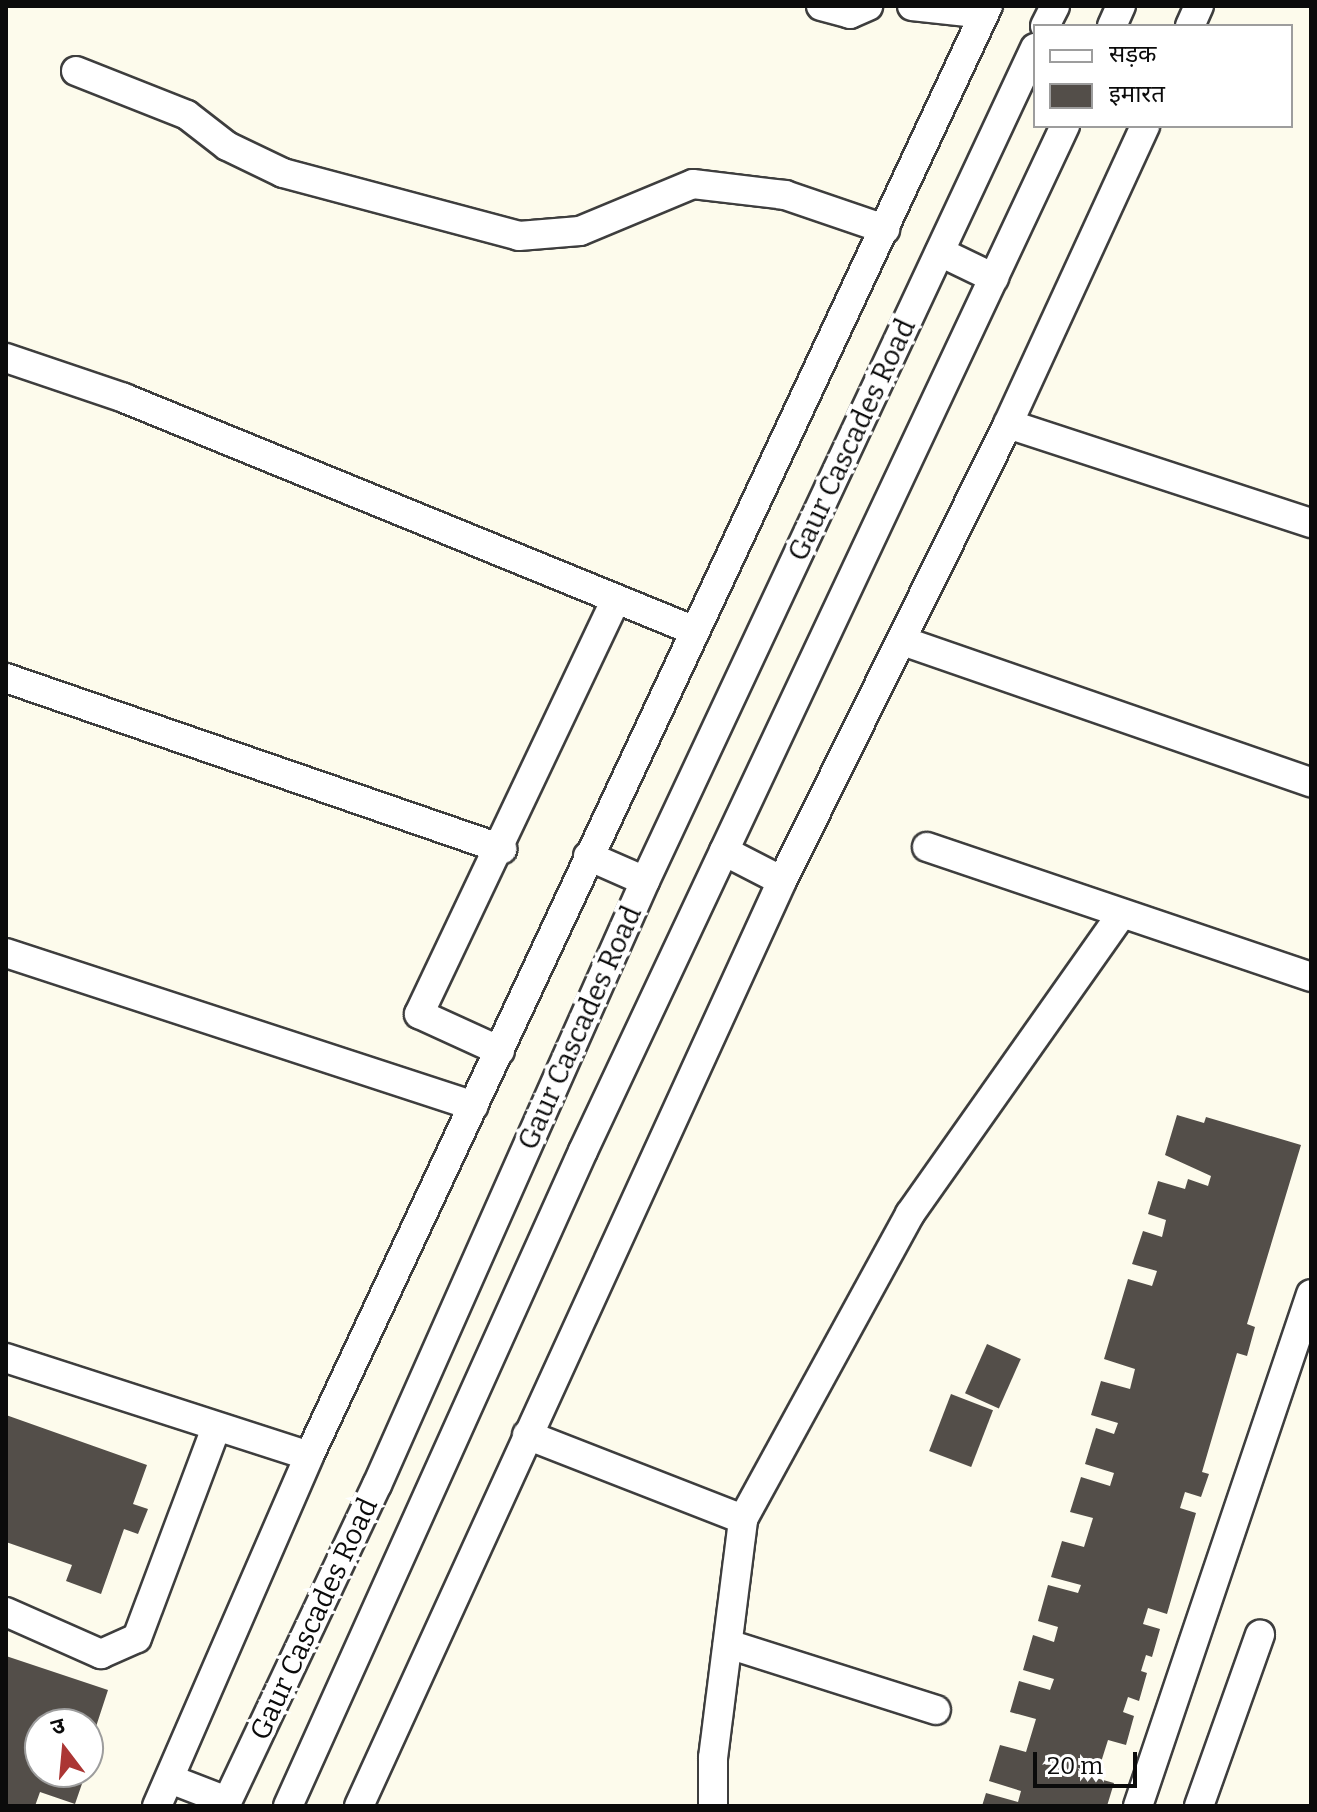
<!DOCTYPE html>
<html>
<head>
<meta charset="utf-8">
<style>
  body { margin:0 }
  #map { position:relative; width:1317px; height:1812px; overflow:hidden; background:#fdfbec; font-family:Bitter,"Noto Sans Devanagari",serif }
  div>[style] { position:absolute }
  .building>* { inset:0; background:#534e49; transform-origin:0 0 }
  .roads { filter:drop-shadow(2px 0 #3e3e3e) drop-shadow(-2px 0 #3e3e3e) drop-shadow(0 2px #3e3e3e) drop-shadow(0 -2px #3e3e3e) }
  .street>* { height:28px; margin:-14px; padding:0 14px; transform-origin:14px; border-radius:14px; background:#fff }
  span { translate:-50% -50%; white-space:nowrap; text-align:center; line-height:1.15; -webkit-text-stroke:8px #fff; paint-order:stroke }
  .street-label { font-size:28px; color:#0b0b0b }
  .frame { position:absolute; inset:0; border:8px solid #0b0b0b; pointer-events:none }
  .legend { position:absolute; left:1033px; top:24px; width:260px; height:104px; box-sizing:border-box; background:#fff; border:2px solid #9d9d9d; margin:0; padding:10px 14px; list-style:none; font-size:24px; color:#0b0b0b }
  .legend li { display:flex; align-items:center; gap:16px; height:40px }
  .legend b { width:40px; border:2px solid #9d9d9d }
  .north { position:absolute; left:24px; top:1708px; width:80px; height:80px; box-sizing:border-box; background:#fff; border:2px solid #9d9d9d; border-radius:50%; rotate:344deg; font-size:22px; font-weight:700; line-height:32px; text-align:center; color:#0b0b0b }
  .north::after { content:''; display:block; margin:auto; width:28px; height:36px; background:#ab3634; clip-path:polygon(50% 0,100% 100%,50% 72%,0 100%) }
  .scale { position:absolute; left:1033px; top:1752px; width:104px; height:36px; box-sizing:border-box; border:4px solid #0b0b0b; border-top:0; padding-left:10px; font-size:24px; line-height:28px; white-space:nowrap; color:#0b0b0b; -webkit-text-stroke:6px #fff; paint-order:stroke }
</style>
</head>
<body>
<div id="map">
  <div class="building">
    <i style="clip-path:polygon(1177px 1115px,1204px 1123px,1206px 1117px,1301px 1145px,1247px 1324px,1255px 1327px,1247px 1356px,1237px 1353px,1202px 1472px,1209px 1474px,1201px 1497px,1185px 1492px,1180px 1508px,1196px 1513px,1167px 1614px,1148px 1608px,1143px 1624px,1160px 1629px,1152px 1657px,1146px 1655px,1141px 1671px,1147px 1673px,1139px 1701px,1128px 1697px,1123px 1712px,1134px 1716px,1126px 1745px,1108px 1740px,1096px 1778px,1114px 1783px,1107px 1806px,982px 1806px,986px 1793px,1018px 1802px,1021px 1791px,989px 1781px,1000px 1745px,1026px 1752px,1036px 1719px,1010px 1712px,1019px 1681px,1050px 1690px,1054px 1679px,1023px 1670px,1033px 1635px,1054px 1642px,1058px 1627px,1038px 1621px,1048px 1585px,1078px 1593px,1081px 1585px,1051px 1577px,1062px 1541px,1084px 1547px,1093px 1518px,1070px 1512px,1081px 1477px,1110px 1486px,1114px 1473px,1085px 1464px,1096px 1428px,1114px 1434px,1118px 1423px,1091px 1415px,1101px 1381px,1130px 1389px,1135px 1369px,1104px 1359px,1128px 1279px,1152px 1286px,1157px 1271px,1132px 1264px,1143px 1231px,1162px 1237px,1166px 1220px,1148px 1214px,1158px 1181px,1185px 1189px,1188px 1179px,1208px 1186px,1211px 1176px,1165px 1155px)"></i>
    <i style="left:987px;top:1344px;width:37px;height:54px;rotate:24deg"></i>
    <i style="left:951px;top:1394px;width:45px;height:61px;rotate:21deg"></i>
    <i style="clip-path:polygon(6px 1415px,147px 1465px,133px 1504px,148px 1509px,138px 1534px,124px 1529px,101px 1594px,66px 1581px,72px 1565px,6px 1542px)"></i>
    <i style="clip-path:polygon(6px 1656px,108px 1690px,89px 1748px,88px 1724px,40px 1724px,40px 1772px,84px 1778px,75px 1804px,40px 1792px,35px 1806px,6px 1806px)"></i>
  </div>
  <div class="roads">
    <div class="street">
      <i style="left:821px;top:6px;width:30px;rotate:15deg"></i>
      <i style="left:850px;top:14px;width:20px;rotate:-24deg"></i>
      <i style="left:912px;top:6px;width:72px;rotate:6.3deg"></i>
      <i style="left:1045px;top:26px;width:22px;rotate:-63deg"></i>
      <i style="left:1112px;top:26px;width:22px;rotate:-66deg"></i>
      <i style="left:1190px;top:26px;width:22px;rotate:-66deg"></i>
      <i style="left:76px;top:71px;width:119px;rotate:21.6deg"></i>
      <i style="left:187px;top:115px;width:51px;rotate:37.8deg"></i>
      <i style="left:227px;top:146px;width:62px;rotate:25.7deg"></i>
      <i style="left:283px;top:173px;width:244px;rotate:14.9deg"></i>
      <i style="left:519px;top:236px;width:61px;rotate:-4.7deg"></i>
      <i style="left:580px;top:231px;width:122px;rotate:-22.6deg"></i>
      <i style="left:693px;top:184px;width:93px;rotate:6.8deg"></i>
      <i style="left:785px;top:195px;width:106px;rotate:18.8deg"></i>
      <i style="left:940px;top:252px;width:60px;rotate:25.7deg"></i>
      <i style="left:6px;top:358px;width:125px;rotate:18.7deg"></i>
      <i style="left:124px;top:398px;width:617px;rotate:22.2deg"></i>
      <i style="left:1008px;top:424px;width:319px;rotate:18.1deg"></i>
      <i style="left:903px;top:641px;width:432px;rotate:19.1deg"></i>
      <i style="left:6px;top:678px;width:525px;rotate:19.02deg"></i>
      <i style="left:927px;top:847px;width:405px;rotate:18.7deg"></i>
      <i style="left:724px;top:851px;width:65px;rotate:27.3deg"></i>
      <i style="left:588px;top:856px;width:62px;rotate:23.7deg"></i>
      <i style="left:6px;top:953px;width:492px;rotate:18.1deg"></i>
      <i style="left:500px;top:1051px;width:89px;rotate:-155.4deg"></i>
      <i style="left:419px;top:1014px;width:459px;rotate:-64.6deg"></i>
      <i style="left:6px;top:1358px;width:318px;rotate:17.9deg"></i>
      <i style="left:527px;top:1435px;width:232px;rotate:21.3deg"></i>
      <i style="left:743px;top:1519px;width:348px;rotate:-61.3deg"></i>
      <i style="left:910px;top:1214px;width:367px;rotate:-54.8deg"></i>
      <i style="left:6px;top:1612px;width:104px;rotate:23.9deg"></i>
      <i style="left:101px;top:1654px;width:39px;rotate:-24deg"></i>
      <i style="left:137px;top:1638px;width:224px;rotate:-69.4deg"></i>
      <i style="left:728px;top:1644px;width:218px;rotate:17.6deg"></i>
      <i style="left:170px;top:1779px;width:61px;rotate:21.1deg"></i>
      <i style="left:157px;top:1806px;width:382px;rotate:-66.5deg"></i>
      <i style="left:309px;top:1456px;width:1601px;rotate:-64.91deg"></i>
      <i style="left:225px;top:1806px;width:355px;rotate:-64.7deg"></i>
      <i style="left:377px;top:1485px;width:661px;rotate:-66.07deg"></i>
      <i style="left:645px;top:881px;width:920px;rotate:-64.91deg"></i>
      <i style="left:288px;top:1806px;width:718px;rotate:-65.75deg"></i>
      <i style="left:583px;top:1151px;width:1133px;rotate:-64.82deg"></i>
      <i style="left:359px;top:1806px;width:1017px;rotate:-65.43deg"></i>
      <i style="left:782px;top:881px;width:510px;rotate:-63.69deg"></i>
      <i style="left:1008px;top:424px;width:328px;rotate:-65.3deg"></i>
      <i style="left:713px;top:1806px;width:48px;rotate:-90deg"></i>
      <i style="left:713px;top:1758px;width:241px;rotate:-82.8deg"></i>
      <i style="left:1138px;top:1806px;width:540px;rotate:-71.33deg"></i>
      <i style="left:1199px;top:1806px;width:182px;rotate:-70.4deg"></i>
    </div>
  </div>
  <div class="street-label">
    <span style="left:852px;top:440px;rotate:-65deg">Gaur Cascades Road</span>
    <span style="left:580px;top:1028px;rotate:-66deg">Gaur Cascades Road</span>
    <span style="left:314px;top:1619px;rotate:-65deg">Gaur Cascades Road</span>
  </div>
  <div class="frame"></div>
  <ul class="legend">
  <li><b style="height:10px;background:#fff"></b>सड़क</li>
  <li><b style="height:22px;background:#534e49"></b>इमारत</li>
  </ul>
  <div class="north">उ</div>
  <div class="scale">20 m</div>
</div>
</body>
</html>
